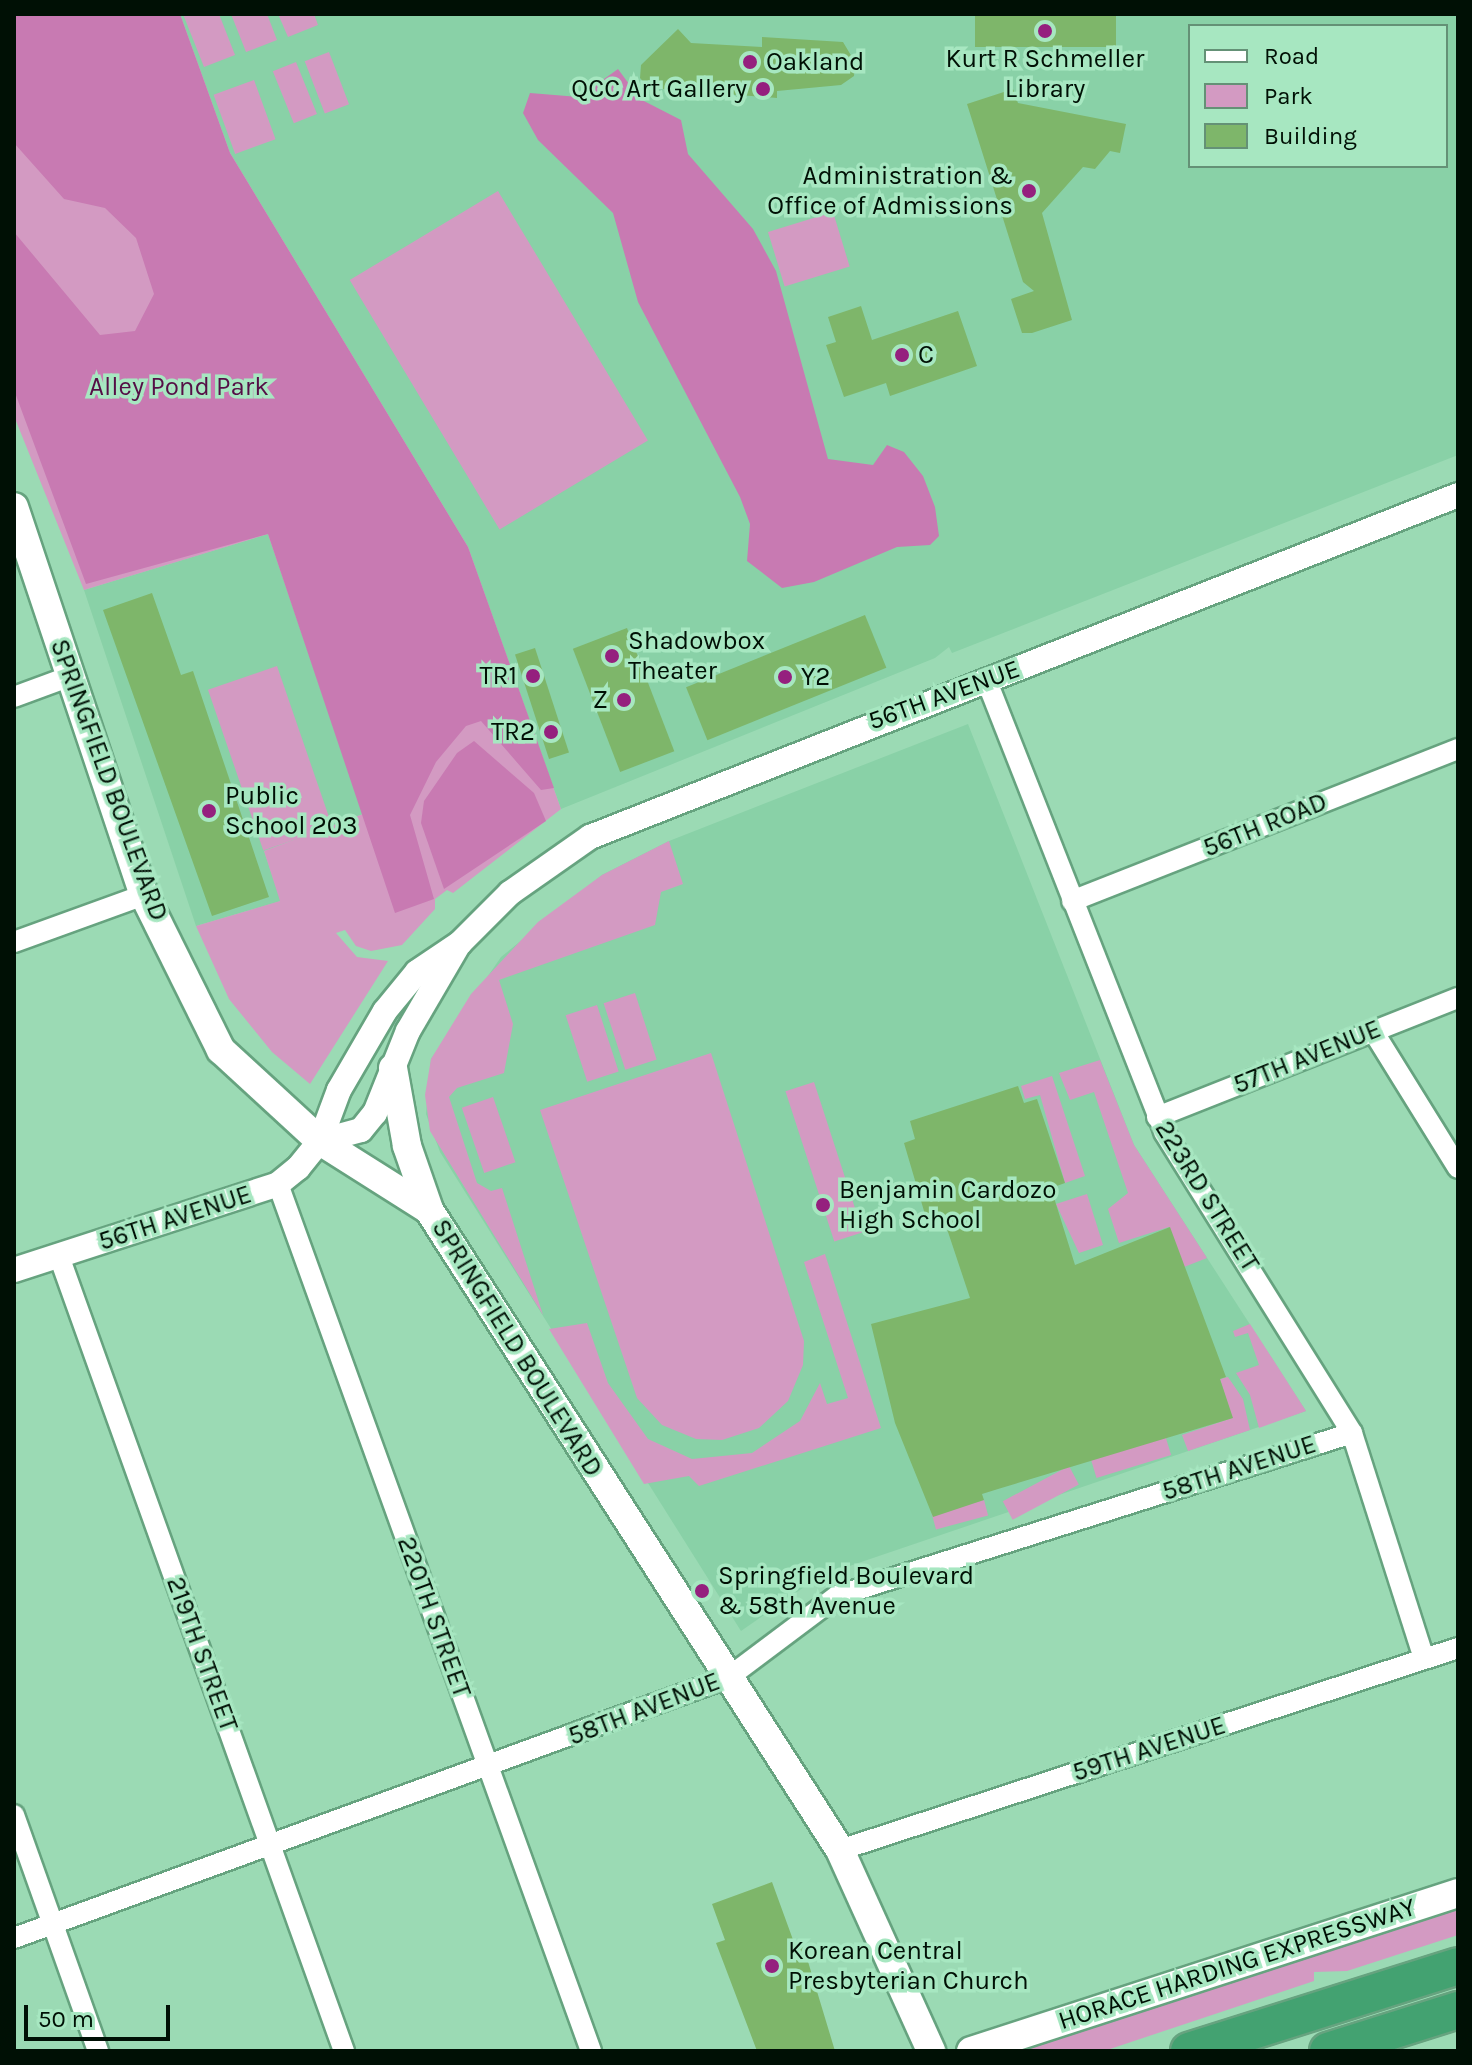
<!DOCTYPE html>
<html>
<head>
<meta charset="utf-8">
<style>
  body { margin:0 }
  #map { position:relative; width:1472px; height:2065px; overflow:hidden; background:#9bdab4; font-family:Karla,sans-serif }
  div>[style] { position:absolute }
  .built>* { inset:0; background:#89d1a7 }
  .green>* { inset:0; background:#d39ac2; transform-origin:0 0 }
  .forest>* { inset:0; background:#c87ab2 }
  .building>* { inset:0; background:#7eb66a; transform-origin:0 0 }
  .roads { filter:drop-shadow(2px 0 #66a37f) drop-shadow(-2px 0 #66a37f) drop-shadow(0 2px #66a37f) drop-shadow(0 -2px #66a37f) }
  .minor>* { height:20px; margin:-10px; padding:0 10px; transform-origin:10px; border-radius:10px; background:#fff }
  .tertiary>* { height:24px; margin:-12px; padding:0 12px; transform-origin:12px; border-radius:12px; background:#fff }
  .secondary>* { height:28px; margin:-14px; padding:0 14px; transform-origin:14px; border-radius:14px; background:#fff }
  .motorway>* { height:36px; margin:-18px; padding:0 18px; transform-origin:18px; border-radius:18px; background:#43a271 }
  .dots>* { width:22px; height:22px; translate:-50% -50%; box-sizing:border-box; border:4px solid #a7e7c1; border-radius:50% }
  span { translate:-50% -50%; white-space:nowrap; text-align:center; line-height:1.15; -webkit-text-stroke:7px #a7e7c1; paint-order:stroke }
  .poi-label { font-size:26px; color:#001005 }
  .left { translate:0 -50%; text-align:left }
  .right { translate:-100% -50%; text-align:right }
  .park-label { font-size:26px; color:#550e46 }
  .street-label { font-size:26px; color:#001005 }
  .frame { position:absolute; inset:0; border:16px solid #001005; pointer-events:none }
  .legend { position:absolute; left:1188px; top:24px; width:260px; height:144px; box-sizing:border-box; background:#a7e7c1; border:2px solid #649176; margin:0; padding:10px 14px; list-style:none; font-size:24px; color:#001005 }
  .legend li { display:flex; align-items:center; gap:16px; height:40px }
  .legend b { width:40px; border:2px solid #649176 }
  .scale { position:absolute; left:24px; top:2005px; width:146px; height:36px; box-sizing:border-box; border:4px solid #001005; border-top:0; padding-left:10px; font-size:24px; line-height:28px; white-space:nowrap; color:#001005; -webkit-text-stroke:6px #a7e7c1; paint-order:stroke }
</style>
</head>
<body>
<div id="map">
  <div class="built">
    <i style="clip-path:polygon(evenodd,180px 14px,1458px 14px,1458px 455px,952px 653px,949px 647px,935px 658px,561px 809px,468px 547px,230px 153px,180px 14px,1190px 26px,1446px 26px,1446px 166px,1190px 166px,1190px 26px)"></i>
    <i style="clip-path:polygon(268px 534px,363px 814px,264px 851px,281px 901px,196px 926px,84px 590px)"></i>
    <i style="clip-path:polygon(968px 724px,1134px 1145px,1306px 1411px,820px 1576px,741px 1631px,440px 1152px,426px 1114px,431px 1059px,501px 957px,602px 875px,669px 841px)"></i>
  </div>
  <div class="green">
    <i style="clip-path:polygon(14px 14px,180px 14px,230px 153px,468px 547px,561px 809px,453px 893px,447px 890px,435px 899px,435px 909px,402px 945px,371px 951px,356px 946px,345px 930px,336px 933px,357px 957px,388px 961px,310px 1084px,272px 1052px,229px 999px,196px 926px,280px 901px,264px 851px,363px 814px,268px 534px,84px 590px,14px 416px)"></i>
    <i style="clip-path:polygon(183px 14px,219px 14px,235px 55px,204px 67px)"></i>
    <i style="clip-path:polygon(231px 14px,267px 14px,277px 40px,246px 52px)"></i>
    <i style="clip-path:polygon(278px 14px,314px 14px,318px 25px,288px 37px)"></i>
    <i style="left:329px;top:52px;width:56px;height:26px;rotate:69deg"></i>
    <i style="left:296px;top:62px;width:56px;height:25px;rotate:68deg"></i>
    <i style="left:254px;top:80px;width:63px;height:43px;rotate:70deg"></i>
    <i style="left:498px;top:191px;width:291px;height:173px;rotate:59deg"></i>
    <i style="left:833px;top:212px;width:57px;height:68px;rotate:73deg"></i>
    <i style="left:277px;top:666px;width:170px;height:73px;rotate:71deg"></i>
    <i style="clip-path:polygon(669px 841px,683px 884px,661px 892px,655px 925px,499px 980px,513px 1024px,504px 1073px,457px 1088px,449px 1097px,477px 1183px,491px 1191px,502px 1188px,543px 1315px,430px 1131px,425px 1095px,431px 1059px,471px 994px,538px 922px,602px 875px)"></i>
    <i style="left:635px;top:993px;width:70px;height:33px;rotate:72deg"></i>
    <i style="left:597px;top:1005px;width:70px;height:33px;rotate:72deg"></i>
    <i style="clip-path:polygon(711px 1053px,804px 1341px,803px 1365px,788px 1401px,759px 1428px,722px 1440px,696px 1439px,662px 1425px,637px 1398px,540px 1110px)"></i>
    <i style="clip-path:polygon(1100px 1060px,1134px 1145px,1207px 1258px,1184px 1267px,1169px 1227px,1119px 1243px,1108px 1209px,1128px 1193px,1094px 1092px,1070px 1100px,1059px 1073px)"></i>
    <i style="clip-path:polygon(1052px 1076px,1085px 1176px,1065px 1183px,1040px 1095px,1025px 1099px,1021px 1086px)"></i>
    <i style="left:814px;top:1082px;width:158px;height:30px;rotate:72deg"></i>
    <i style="left:493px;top:1097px;width:69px;height:33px;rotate:71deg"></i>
    <i style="clip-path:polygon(1087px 1194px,1103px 1245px,1079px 1253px,1056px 1204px)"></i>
    <i style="clip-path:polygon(825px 1254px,881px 1428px,699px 1486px,689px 1476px,644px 1484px,549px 1329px,587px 1323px,608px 1383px,648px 1439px,692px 1459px,752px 1453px,800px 1421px,820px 1383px,827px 1404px,848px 1398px,804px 1262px)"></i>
    <i style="clip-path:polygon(1250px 1324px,1274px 1361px,1306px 1411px,1259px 1428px,1250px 1395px,1236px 1373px,1259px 1365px,1248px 1333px,1235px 1337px,1233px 1331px)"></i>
    <i style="clip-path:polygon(1228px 1377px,1243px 1399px,1250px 1430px,1188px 1451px,1182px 1435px,1232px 1418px,1220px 1379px)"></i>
    <i style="left:1165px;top:1435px;width:21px;height:78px;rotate:73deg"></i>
    <i style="left:1069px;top:1466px;width:21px;height:75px;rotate:62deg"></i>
    <i style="left:984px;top:1500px;width:16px;height:54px;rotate:75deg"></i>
    <i style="clip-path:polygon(1458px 1906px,1458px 1935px,1347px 1971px,1314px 1972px,1314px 1981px,1104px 2051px,1010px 2051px)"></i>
  </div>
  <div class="forest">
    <i style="clip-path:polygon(14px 14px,180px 14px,230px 153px,468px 547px,554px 788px,541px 790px,481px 721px,466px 726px,436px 762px,410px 815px,434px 899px,395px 913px,268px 534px,86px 584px,14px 390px,14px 232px,100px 335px,135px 331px,154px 294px,136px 238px,105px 208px,64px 199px,14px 143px)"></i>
    <i style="clip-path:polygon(618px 69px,640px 99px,681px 120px,688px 154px,753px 229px,776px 271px,828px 459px,873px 465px,887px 445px,904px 452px,923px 476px,935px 507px,939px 536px,930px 545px,897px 547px,814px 582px,782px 588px,747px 561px,750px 524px,740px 497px,638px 302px,613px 213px,538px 140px,523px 113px,530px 93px,579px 97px)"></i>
    <i style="clip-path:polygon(474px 741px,534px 793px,546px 821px,444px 889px,421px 823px,424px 801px,457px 753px)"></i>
  </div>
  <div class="building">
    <i style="left:975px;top:14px;width:141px;height:33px"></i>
    <i style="clip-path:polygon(678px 29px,691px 43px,762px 47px,762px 37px,843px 42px,855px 62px,854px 76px,841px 85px,777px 91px,777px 98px,649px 88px,640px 78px,641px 65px)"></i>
    <i style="clip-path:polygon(1013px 89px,1018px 103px,1126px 124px,1120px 153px,1110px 151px,1095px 169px,1083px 167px,1042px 213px,1072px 320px,1032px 333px,1022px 333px,1011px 299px,1034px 291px,1023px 282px,967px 104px)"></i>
    <i style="clip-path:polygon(861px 306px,872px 340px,958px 311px,977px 366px,890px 396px,886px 383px,844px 397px,826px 345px,836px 342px,828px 317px)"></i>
    <i style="clip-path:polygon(152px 593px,181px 675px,193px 671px,269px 897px,212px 916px,103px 610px)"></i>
    <i style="left:865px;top:615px;width:57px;height:193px;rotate:68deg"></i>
    <i style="left:627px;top:628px;width:132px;height:58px;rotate:69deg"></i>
    <i style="left:535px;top:648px;width:110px;height:21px;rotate:72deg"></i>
    <i style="clip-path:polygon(1018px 1086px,1024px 1103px,1037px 1099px,1065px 1183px,1051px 1188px,1075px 1265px,1170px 1227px,1226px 1377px,1220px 1379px,1233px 1418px,998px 1489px,982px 1494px,984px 1500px,933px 1517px,895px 1423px,871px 1324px,970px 1298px,945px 1223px,929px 1228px,904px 1143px,915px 1139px,910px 1121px)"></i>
    <i style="clip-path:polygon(772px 1882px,796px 1948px,803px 1945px,835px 2051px,757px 2051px,724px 1964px,716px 1943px,725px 1940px,712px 1904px)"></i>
  </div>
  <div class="roads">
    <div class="minor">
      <i style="left:986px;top:679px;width:487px;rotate:68.5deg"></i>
      <i style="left:1164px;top:1132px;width:355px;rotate:58deg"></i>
      <i style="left:1352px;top:1433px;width:237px;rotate:72.3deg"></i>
      <i style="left:14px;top:697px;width:61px;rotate:-20.2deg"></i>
      <i style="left:1072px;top:901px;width:415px;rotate:-21.5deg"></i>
      <i style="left:14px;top:942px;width:138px;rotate:-19.9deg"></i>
      <i style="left:1373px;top:1031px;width:161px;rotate:58.2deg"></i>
      <i style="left:1157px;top:1117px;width:324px;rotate:-21.6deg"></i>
      <i style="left:278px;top:1184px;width:922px;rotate:70.15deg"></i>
      <i style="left:59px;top:1256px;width:845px;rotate:70.28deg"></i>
      <i style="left:14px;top:1815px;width:251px;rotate:70.4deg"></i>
      <i style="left:840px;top:1850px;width:650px;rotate:-18.1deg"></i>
      <i style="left:14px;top:1938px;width:761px;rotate:-20.05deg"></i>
      <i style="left:729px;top:1677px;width:135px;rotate:-36.9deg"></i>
      <i style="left:837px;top:1596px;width:540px;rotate:-17.56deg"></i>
    </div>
    <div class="tertiary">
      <i style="left:320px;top:1141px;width:42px;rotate:-15deg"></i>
      <i style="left:361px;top:1130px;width:22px;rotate:-51deg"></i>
      <i style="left:375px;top:1113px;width:88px;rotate:-68.1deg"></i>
      <i style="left:408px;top:1031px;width:97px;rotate:-59.7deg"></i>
      <i style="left:14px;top:1270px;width:278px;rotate:-18deg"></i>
      <i style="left:278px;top:1184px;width:26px;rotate:-39deg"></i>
      <i style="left:298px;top:1168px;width:35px;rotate:-51deg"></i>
      <i style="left:320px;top:1141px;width:54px;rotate:-69.6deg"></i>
      <i style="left:339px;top:1090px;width:91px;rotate:-59.8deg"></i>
      <i style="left:385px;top:1011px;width:50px;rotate:-50.6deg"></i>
      <i style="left:417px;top:972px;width:52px;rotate:-34deg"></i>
      <i style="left:460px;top:943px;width:71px;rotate:-45deg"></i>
      <i style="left:510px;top:893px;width:98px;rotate:-35deg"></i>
      <i style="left:590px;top:837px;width:933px;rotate:-21.5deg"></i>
    </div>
    <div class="secondary">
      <i style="left:14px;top:507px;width:409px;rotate:71.5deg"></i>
      <i style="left:144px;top:895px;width:173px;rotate:63.6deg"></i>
      <i style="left:221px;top:1050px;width:134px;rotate:42.6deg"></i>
      <i style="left:320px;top:1141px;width:129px;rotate:32.3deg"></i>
      <i style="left:429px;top:1210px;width:761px;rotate:57.29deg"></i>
      <i style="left:840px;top:1850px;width:221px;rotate:65.6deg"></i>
      <i style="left:393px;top:1068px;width:79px;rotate:79.8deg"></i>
      <i style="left:407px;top:1146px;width:67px;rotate:70.8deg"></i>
      <i style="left:971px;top:2051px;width:512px;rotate:-17.97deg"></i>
    </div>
    <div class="motorway">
      <i style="left:1189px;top:2051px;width:282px;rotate:-17.5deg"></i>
      <i style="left:1328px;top:2051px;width:136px;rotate:-17.5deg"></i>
    </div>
  </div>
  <div class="dots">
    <i style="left:1045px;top:31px;background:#95207e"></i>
    <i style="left:750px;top:62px;background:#95207e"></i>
    <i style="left:763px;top:89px;background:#95207e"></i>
    <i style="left:1029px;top:191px;background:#95207e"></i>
    <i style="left:902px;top:355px;background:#95207e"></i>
    <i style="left:612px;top:656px;background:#95207e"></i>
    <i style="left:533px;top:676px;background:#95207e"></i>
    <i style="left:785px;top:677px;background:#95207e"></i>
    <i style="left:624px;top:700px;background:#95207e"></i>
    <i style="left:551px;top:732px;background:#95207e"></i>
    <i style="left:209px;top:811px;background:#95207e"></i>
    <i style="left:823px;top:1205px;background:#95207e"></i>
    <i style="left:702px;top:1591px;background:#95207e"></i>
    <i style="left:772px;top:1966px;background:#95207e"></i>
  </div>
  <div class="poi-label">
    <span style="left:1045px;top:74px">Kurt R Schmeller<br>Library</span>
    <span class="left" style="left:766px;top:62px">Oakland</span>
    <span class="right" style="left:747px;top:89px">QCC Art Gallery</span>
    <span class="right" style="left:1013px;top:191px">Administration &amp;<br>Office of Admissions</span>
    <span class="left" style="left:918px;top:355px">C</span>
    <span class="left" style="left:628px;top:656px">Shadowbox<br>Theater</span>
    <span class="right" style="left:517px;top:676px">TR1</span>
    <span class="left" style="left:801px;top:677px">Y2</span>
    <span class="right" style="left:608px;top:700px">Z</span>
    <span class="right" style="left:535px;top:732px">TR2</span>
    <span class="left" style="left:225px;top:811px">Public<br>School 203</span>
    <span class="left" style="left:839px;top:1205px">Benjamin Cardozo<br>High School</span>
    <span class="left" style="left:718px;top:1591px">Springfield Boulevard<br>&amp; 58th Avenue</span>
    <span class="left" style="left:788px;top:1966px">Korean Central<br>Presbyterian Church</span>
  </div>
  <div class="park-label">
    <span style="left:179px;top:387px">Alley Pond Park</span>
  </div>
  <div class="street-label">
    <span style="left:944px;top:695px;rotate:-20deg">56TH AVENUE</span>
    <span style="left:109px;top:780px;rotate:70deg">SPRINGFIELD BOULEVARD</span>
    <span style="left:1265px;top:825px;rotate:-22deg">56TH ROAD</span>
    <span style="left:1307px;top:1057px;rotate:-22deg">57TH AVENUE</span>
    <span style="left:1207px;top:1196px;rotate:58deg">223RD STREET</span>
    <span style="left:175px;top:1218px;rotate:-18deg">56TH AVENUE</span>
    <span style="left:517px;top:1348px;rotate:58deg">SPRINGFIELD BOULEVARD</span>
    <span style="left:1239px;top:1468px;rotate:-18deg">58TH AVENUE</span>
    <span style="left:434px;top:1617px;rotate:70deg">220TH STREET</span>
    <span style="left:202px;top:1654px;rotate:70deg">219TH STREET</span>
    <span style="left:644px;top:1709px;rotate:-21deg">58TH AVENUE</span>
    <span style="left:1149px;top:1749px;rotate:-18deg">59TH AVENUE</span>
    <span style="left:1237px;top:1964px;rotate:-18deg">HORACE HARDING EXPRESSWAY</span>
  </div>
  <div class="frame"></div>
  <ul class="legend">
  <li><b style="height:10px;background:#fff"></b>Road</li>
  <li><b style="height:22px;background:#d39ac2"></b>Park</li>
  <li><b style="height:22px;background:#7eb66a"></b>Building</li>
  </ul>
  <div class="scale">50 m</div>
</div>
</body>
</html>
